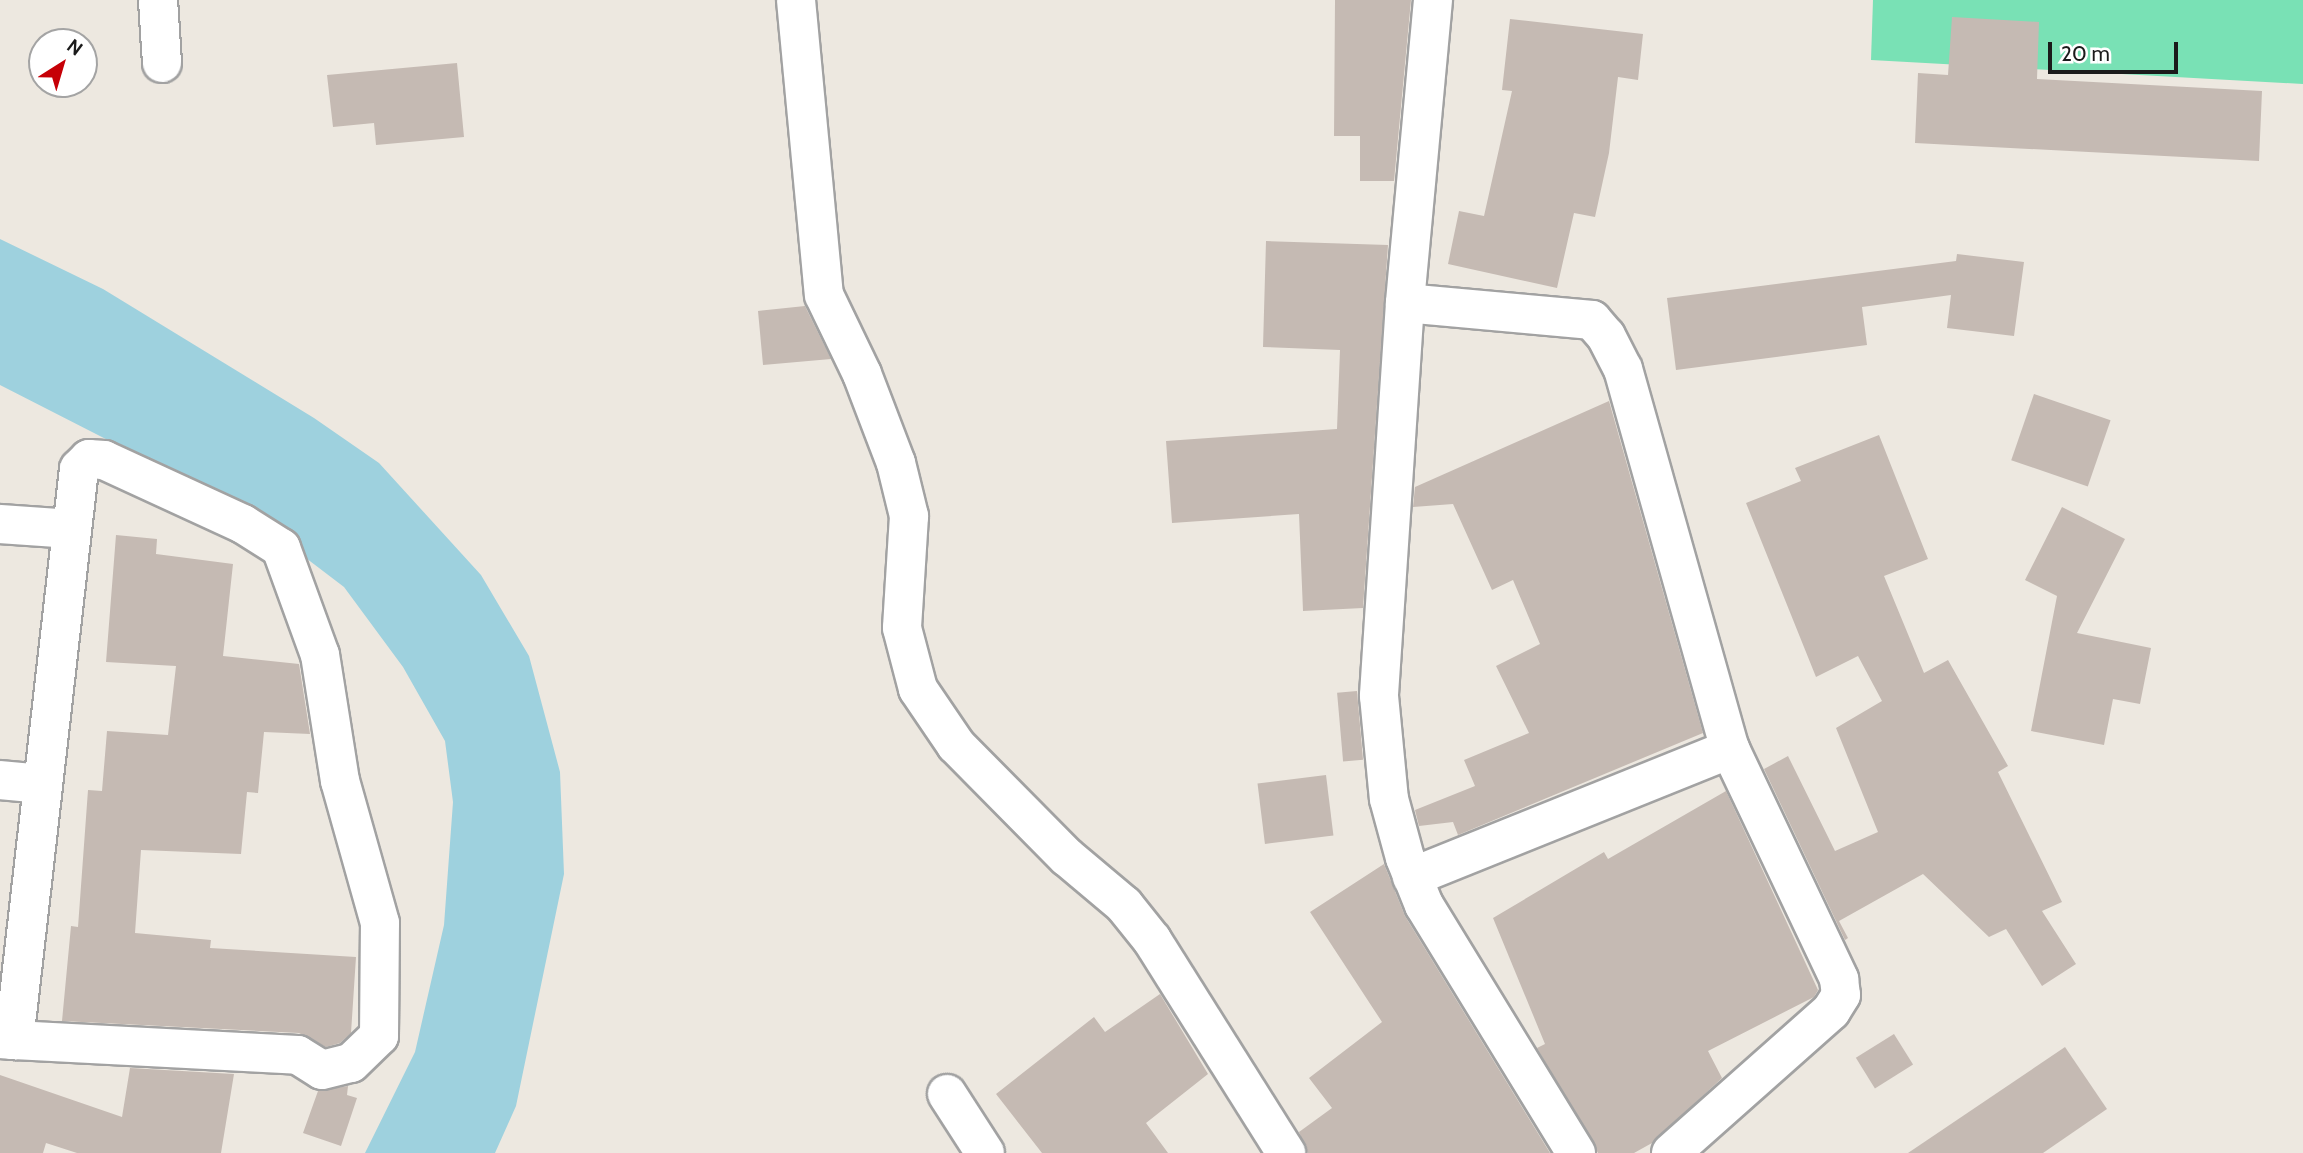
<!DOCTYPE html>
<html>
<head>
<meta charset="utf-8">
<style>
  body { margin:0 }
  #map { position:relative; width:2303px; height:1153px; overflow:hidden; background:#ede8e0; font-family:Cabin,sans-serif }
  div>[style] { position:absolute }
  .pitch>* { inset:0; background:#79e1b5 }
  .water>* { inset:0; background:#9ed1de }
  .building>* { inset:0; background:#c5bab3; transform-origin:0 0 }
  .roads { filter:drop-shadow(2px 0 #a2a2a2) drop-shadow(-2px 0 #a2a2a2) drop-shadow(0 2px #a2a2a2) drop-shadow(0 -2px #a2a2a2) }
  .street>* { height:38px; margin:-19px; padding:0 19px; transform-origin:19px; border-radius:19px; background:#fff }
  span { translate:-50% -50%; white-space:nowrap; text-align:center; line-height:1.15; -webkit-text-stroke:5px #fff; paint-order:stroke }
  .north { position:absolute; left:28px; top:28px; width:70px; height:70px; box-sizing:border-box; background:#fff; border:2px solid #a4a4a4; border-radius:50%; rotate:37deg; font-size:19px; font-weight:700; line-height:28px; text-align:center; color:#1b1b1b }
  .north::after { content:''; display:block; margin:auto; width:24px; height:32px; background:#c60007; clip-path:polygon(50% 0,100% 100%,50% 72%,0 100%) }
  .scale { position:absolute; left:2048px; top:42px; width:130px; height:32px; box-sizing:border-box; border:4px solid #1b1b1b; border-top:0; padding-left:9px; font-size:21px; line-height:24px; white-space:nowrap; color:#1b1b1b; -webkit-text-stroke:5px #fff; paint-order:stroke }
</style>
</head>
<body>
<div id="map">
  <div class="pitch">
    <i style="clip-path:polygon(1873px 0,2303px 0,2303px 84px,1871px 60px)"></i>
  </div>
  <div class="water">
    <i style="clip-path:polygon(0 239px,103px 289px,314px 418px,379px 463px,481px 575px,529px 656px,560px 772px,564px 874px,516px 1106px,495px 1153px,365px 1153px,415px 1052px,444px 925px,453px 802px,445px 741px,403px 667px,344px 587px,239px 507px,0 385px)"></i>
  </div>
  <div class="building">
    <i style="clip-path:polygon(1335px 0,1411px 0,1394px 181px,1360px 181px,1360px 136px,1334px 136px)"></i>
    <i style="clip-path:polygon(1952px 17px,2039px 22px,2037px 79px,2262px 91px,2259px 161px,1915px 143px,1918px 73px,1948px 75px)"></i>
    <i style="clip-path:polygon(1510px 19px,1643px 34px,1638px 80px,1618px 77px,1609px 153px,1595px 217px,1574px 213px,1557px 288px,1448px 264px,1459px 211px,1484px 216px,1512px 91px,1502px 90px)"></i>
    <i style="clip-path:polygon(457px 63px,464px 137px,376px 145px,374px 123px,333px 127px,327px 75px)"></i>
    <i style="clip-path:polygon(1266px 241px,1388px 245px,1363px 608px,1303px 611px,1299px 514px,1172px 523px,1166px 441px,1337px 429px,1340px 350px,1263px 347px)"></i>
    <i style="clip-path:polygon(1957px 254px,2024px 262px,2014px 336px,1947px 328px,1951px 295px,1862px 307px,1867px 345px,1676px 370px,1667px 298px,1956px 261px)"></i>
    <i style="clip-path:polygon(805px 306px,831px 359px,763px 365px,758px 311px)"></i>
    <i style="left:2034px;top:394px;width:81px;height:70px;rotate:19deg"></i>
    <i style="clip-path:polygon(1609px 401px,1703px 733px,1458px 835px,1453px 822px,1419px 826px,1415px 810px,1475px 786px,1464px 760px,1529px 733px,1496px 666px,1540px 644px,1513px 580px,1492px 590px,1453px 504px,1413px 507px,1415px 487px)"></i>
    <i style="clip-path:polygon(1879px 435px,1928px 559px,1884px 576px,1924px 673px,1948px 660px,2008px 766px,1998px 772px,2062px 902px,2042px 911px,2076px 964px,2042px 986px,2006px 929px,1989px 937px,1923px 874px,1839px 921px,1848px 938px,1845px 940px,1764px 769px,1788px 756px,1835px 851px,1878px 832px,1836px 728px,1882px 701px,1858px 656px,1816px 677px,1746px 503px,1801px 481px,1795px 468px)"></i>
    <i style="clip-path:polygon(2062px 507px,2125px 539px,2077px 633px,2151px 648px,2140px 704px,2113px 699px,2104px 745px,2031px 731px,2057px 596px,2025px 580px)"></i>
    <i style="clip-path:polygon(116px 535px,157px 539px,156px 554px,233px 564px,223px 656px,299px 664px,310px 734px,264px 732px,258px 793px,247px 792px,241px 854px,141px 850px,135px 933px,211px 940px,210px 948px,356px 957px,351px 1033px,340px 1043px,326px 1047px,299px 1033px,62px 1021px,71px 926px,78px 927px,88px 790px,102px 791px,107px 731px,168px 735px,176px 666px,106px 662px)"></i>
    <i style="left:1357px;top:691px;width:69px;height:20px;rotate:85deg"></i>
    <i style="left:1326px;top:775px;width:61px;height:69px;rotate:83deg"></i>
    <i style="clip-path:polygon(1726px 791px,1818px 990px,1814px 997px,1708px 1051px,1722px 1078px,1652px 1143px,1634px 1153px,1598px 1153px,1537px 1048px,1545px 1044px,1493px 918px,1604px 852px,1608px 859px)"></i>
    <i style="clip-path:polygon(1384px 864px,1405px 916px,1550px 1153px,1308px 1153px,1299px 1132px,1332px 1108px,1309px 1078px,1382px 1022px,1310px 912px)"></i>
    <i style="clip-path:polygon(1160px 994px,1208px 1074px,1146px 1123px,1168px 1153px,1042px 1153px,996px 1094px,1094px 1017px,1105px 1032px)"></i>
    <i style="left:1894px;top:1034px;width:36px;height:45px;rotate:58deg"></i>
    <i style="clip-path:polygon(2065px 1047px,2107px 1109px,2043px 1153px,1908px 1153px)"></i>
    <i style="clip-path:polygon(130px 1068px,234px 1074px,221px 1153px,77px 1153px,46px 1143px,43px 1153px,0 1153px,0 1075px,122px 1117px)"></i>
    <i style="clip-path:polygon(348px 1086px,347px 1095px,357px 1098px,341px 1146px,303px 1133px,318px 1091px)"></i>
  </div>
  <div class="roads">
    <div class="street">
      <i style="left:158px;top:0;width:63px;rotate:86.4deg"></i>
      <i style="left:796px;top:0;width:296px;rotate:84.6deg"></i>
      <i style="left:824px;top:295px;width:88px;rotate:64.3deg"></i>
      <i style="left:862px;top:374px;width:95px;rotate:69.1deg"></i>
      <i style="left:896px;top:463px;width:55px;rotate:76.2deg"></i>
      <i style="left:909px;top:516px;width:112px;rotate:93.6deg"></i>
      <i style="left:902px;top:628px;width:63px;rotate:75.3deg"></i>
      <i style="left:918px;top:689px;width:68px;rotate:55.8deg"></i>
      <i style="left:956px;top:745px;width:158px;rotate:45.3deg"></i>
      <i style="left:1067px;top:857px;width:75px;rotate:40.1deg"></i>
      <i style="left:1124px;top:905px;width:45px;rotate:51.3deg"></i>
      <i style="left:1152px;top:940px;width:252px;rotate:57.8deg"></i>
      <i style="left:1433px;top:0;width:304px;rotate:95.3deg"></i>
      <i style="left:1405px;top:303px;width:394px;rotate:93.8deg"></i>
      <i style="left:1379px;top:696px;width:103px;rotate:84.5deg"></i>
      <i style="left:1389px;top:799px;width:61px;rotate:74.8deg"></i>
      <i style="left:1405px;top:858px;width:51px;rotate:68deg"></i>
      <i style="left:1424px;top:905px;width:291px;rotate:58.5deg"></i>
      <i style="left:1405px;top:303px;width:188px;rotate:5.2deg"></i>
      <i style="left:1592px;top:320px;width:21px;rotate:49deg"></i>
      <i style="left:1606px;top:336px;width:37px;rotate:63deg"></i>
      <i style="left:1623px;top:369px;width:395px;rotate:74.3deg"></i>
      <i style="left:1730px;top:749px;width:255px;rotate:64.6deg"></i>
      <i style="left:1839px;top:979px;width:16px;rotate:83deg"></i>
      <i style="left:1841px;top:995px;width:19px;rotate:122deg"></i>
      <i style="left:1831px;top:1011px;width:214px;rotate:138.4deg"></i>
      <i style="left:0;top:524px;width:71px;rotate:4deg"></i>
      <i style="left:0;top:780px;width:43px;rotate:5.3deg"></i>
      <i style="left:1412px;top:877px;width:343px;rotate:-21.9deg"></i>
      <i style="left:0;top:1039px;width:14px;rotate:4deg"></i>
      <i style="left:14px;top:1040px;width:284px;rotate:3deg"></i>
      <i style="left:298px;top:1055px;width:28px;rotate:32deg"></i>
      <i style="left:322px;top:1070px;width:30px;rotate:-14deg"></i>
      <i style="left:351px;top:1063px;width:39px;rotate:-44deg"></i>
      <i style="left:379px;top:1036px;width:113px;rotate:-89.5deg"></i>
      <i style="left:380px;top:923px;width:148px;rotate:-105.7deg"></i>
      <i style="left:340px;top:781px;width:128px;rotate:-99deg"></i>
      <i style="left:320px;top:655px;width:114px;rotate:-110deg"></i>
      <i style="left:281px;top:548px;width:45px;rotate:-147.7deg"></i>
      <i style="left:243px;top:524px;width:153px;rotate:-155.3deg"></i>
      <i style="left:104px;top:460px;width:15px;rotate:-176deg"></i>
      <i style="left:89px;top:459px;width:14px;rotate:135deg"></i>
      <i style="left:79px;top:469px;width:575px;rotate:96.49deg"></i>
      <i style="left:947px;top:1094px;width:70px;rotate:57.2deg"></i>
    </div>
  </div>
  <div class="north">N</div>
  <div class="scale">20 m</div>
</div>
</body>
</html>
